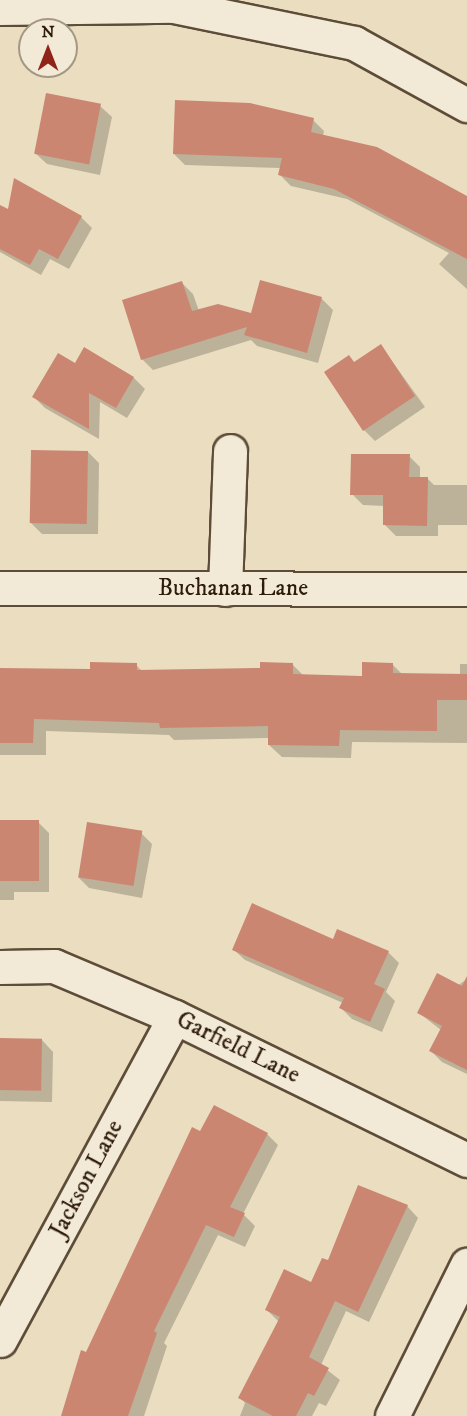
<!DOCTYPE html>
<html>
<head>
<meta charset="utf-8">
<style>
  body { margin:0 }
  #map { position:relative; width:467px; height:1416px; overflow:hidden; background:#ebdec0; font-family:"IM FELL DW Pica",serif }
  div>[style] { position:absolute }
  .shadow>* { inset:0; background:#0003 }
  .building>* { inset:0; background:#cb8672; transform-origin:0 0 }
  .roads { filter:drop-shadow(2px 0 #5d4c38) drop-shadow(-2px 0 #5d4c38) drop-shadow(0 2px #5d4c38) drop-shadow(0 -2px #5d4c38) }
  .minor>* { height:33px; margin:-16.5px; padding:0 16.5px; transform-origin:16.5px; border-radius:16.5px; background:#f2ead6 }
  span { translate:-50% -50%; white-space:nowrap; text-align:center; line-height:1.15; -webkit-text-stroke:4.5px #f2ead6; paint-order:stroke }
  .street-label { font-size:24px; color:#2e1b0a }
  .north { position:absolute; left:18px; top:18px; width:60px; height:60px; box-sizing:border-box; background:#f2ead6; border:2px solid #a49784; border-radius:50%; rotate:0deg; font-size:16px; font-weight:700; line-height:24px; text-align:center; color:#2e1b0a }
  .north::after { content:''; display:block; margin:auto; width:21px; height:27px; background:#8f2418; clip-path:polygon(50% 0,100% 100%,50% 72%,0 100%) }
</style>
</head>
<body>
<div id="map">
  <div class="shadow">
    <i style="clip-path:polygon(100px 106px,112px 117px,100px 175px,47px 164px,35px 153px)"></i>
    <i style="clip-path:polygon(313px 120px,324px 131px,323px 136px,467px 208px,467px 289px,439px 264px,449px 253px,347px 199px,291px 186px,280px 175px,281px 168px,185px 165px,174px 154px)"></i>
    <i style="clip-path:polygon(0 207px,9px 212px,81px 217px,92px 228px,69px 269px,50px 259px,41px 275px,0 252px)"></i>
    <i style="clip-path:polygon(261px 282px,322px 299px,333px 310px,318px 363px,257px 346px,251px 340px,153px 370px,142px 359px,182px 283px,193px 294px,199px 311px,252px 315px)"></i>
    <i style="clip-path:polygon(381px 346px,425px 407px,375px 441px,364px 430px,355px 363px)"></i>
    <i style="clip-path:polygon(85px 349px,134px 378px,145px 389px,127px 418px,100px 402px,99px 439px,45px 408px,34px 397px,76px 365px)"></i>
    <i style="clip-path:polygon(88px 452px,99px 463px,98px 534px,42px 534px,31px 523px)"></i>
    <i style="clip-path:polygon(409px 456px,420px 467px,420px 478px,427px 478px,434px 485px,467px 485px,467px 525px,438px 525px,438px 536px,396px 536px,384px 524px,385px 506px,363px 505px,352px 494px)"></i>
    <i style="clip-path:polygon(292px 664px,304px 676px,363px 677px,392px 664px,403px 675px,460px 676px,460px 664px,467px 664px,467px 743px,352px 742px,351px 758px,282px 757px,269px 745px,269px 738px,174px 740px,169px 735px,46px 731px,46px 755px,0 755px,0 670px,91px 671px,136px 665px,143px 672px,262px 670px)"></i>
    <i style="clip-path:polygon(0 820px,38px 822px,49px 833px,49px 892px,14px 892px,14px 900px,0 900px)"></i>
    <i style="clip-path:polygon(141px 833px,152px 844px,142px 898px,89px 888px,78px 877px)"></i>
    <i style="clip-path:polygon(233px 949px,388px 952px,399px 963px,386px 992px,395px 1001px,382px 1032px,352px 1019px,341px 1008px,343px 1003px,245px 960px)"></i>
    <i style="clip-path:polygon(467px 979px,467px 1074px,442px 1062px,431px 1051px,441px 1030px,419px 1013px)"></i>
    <i style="clip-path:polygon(0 1039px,42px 1040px,53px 1052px,52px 1102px,0 1101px)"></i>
    <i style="clip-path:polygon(201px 1133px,267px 1134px,278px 1145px,243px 1214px,255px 1226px,245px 1247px,218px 1235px,164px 1343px,167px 1346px,144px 1416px,62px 1416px,87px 1354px)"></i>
    <i style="clip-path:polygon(407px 1206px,418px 1218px,369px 1322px,346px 1311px,321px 1365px,340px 1380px,326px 1406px,319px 1403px,312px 1416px,240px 1416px,245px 1403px,240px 1397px,279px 1322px,267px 1310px,312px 1284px,329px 1262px)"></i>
  </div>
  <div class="building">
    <i style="left:46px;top:93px;width:56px;height:62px;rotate:11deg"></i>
    <i style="clip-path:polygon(175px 100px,250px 103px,314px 118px,311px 132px,377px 147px,467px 196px,467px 259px,334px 189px,278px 175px,282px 158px,173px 154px)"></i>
    <i style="clip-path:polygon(14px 178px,82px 216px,58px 259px,39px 249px,30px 265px,0 249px,0 205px,8px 209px)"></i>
    <i style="clip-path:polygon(260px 280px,322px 297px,307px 353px,244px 335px,247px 327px,141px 360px,122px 300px,182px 281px,192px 311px,218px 304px,251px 313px)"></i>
    <i style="clip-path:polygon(381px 344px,415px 396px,363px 431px,324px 372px,349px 355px,354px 362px)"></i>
    <i style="clip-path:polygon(84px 347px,134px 377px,116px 408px,89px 393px,89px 429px,32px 397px,58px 353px,75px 363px)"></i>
    <i style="left:31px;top:450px;width:57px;height:73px;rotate:1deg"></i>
    <i style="clip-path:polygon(351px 454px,410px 454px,409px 477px,428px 477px,427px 526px,383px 525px,383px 495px,350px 495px)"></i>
    <i style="clip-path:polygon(90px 662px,137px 663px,137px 670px,260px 668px,260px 662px,293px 663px,293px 674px,362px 676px,362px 662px,393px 663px,393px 673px,467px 674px,467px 700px,437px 700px,437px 731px,340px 730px,339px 746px,268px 745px,268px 726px,160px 728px,159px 723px,34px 719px,33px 743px,0 743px,0 668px,90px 669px)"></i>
    <i style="left:0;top:820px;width:39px;height:61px"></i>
    <i style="left:87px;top:822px;width:56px;height:56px;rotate:9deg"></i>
    <i style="clip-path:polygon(252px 903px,333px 939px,337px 929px,389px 951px,374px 984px,385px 989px,370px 1022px,339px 1008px,344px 998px,232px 950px)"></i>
    <i style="clip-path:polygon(437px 973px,462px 986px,467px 976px,467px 1070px,429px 1051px,442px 1026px,417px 1013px)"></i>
    <i style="left:0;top:1038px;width:42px;height:52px;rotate:1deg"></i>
    <i style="clip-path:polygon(214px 1105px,268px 1133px,230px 1207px,245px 1213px,234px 1237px,206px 1225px,154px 1331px,157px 1333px,128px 1416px,61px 1416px,81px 1350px,86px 1352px,192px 1127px,200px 1131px)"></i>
    <i style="clip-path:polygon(358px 1185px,408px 1205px,358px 1312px,335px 1301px,309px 1357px,329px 1368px,314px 1396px,308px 1393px,296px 1416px,273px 1416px,238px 1398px,280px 1317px,265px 1310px,284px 1269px,311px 1282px,322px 1258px,328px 1260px)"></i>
  </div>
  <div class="roads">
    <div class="minor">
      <i style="left:0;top:8px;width:174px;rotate:-0.7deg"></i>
      <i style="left:174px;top:6px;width:184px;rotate:11.6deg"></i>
      <i style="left:354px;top:43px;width:129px;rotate:28.8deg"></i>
      <i style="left:0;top:588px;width:467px;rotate:0.1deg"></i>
      <i style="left:225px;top:589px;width:138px;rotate:-87.9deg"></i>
      <i style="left:0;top:967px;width:54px;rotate:-1.1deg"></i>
      <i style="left:54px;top:966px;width:131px;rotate:22.9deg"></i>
      <i style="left:175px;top:1017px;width:325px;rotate:26.1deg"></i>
      <i style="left:0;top:1340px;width:367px;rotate:-61.6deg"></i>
      <i style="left:392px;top:1416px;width:169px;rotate:-63.6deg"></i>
    </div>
  </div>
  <div class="street-label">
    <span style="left:233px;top:589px">Buchanan Lane</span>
    <span style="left:238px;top:1048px;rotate:26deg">Garfield Lane</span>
    <span style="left:87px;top:1179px;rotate:-62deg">Jackson Lane</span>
  </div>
  <div class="north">N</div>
</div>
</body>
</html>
